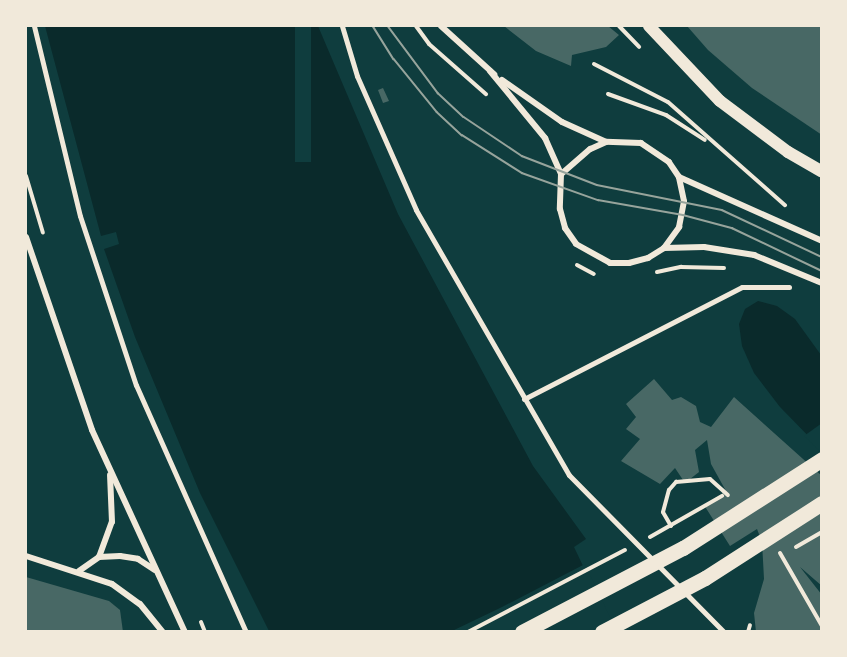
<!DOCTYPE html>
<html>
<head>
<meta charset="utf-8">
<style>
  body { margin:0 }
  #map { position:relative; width:847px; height:657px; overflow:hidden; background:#0f3d3e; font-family:"Public Sans",sans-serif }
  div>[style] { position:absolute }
  .water>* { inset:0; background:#0a2a2b }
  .pier>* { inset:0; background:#0f3d3e; transform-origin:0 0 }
  .building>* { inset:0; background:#486865 }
  .path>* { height:4px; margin:-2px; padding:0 2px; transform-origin:2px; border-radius:2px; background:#f1e9da }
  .pedestrian>* { height:5px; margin:-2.5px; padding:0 2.5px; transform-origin:2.5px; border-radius:2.5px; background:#f1e9da }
  .minor>* { height:6px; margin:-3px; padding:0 3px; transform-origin:3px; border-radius:3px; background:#f1e9da }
  .secondary>* { height:12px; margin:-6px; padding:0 6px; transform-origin:6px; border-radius:6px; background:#f1e9da }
  .primary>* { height:15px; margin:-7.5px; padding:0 7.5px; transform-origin:7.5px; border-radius:7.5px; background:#f1e9da }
  .tram>* { height:1.5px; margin:-0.75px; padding:0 0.75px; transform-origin:0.75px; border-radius:0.75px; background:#97a49c }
  span { translate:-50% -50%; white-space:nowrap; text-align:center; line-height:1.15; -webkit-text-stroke:6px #f1e9da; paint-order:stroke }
  .frame { position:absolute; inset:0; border:27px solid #f1e9da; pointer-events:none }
</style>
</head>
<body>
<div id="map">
  <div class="water">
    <i style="clip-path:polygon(45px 26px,318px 26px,398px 214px,533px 466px,586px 539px,574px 547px,614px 631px,269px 631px,200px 493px,135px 337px,104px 249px,119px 244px,116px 232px,101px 236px)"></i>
    <i style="clip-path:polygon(758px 301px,777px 306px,795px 319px,821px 355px,821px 449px,780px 407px,754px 373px,742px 346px,739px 324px,745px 309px)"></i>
  </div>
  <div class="pier">
    <i style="left:295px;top:26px;width:16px;height:136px"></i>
    <i style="clip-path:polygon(822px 423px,821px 452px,804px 436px)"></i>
    <i style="clip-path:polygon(585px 564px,617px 632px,452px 631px,502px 607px)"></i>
  </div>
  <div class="building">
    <i style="clip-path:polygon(504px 26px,608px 26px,619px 35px,606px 47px,572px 55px,571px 66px,536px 51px)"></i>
    <i style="clip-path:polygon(687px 26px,822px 26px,822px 135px,752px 88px,708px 50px)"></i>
    <i style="clip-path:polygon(383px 88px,389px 101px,383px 103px,378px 90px)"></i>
    <i style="clip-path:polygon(654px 379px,672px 400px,681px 397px,696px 406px,700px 422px,711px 427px,734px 397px,822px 476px,822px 586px,800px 567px,822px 595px,822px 632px,756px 632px,754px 613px,764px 579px,762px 542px,757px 529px,730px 546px,704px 505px,726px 491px,711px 464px,707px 440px,695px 450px,699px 472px,685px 483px,675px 468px,660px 484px,621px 461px,640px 439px,626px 429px,636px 417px,626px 404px)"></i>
    <i style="clip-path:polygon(26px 577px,109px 601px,120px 610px,123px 632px,26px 632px)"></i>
  </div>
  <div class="path">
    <i style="left:416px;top:26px;width:22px;rotate:54deg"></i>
    <i style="left:429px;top:44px;width:76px;rotate:41.3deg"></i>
    <i style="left:619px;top:26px;width:29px;rotate:46deg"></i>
    <i style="left:594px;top:64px;width:83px;rotate:27.2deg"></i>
    <i style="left:668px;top:102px;width:156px;rotate:41.4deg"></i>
    <i style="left:608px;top:94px;width:62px;rotate:19.9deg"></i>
    <i style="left:666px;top:115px;width:46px;rotate:32.7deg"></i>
    <i style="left:26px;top:176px;width:59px;rotate:73.4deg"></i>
    <i style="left:577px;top:265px;width:19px;rotate:28deg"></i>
    <i style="left:657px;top:272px;width:25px;rotate:-12deg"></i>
    <i style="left:681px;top:267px;width:43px;rotate:1.3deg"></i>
    <i style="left:671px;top:526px;width:16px;rotate:-120deg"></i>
    <i style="left:663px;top:512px;width:23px;rotate:-75deg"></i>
    <i style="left:669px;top:490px;width:11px;rotate:-49deg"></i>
    <i style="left:676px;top:482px;width:34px;rotate:-5deg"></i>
    <i style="left:710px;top:479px;width:24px;rotate:42deg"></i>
    <i style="left:650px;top:537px;width:83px;rotate:-29.7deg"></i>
    <i style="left:796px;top:547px;width:30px;rotate:-30deg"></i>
    <i style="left:780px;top:553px;width:84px;rotate:60.1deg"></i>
    <i style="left:201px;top:622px;width:11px;rotate:68deg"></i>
    <i style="left:468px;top:632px;width:177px;rotate:-27.6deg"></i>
    <i style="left:748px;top:632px;width:7px;rotate:-74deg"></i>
  </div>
  <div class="pedestrian">
    <i style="left:34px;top:26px;width:195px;rotate:76.4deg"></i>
    <i style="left:80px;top:216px;width:178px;rotate:71.7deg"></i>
    <i style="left:136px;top:385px;width:270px;rotate:66deg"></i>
    <i style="left:342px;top:26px;width:52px;rotate:73.3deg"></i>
    <i style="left:357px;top:76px;width:146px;rotate:66.2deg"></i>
    <i style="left:416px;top:210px;width:306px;rotate:60deg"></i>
    <i style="left:569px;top:475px;width:221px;rotate:45.4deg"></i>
    <i style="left:524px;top:399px;width:245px;rotate:-27.2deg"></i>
    <i style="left:742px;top:287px;width:47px"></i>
  </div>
  <div class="minor">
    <i style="left:441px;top:26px;width:72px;rotate:42.2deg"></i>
    <i style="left:490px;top:71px;width:87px;rotate:50.6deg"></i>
    <i style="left:545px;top:138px;width:39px;rotate:66deg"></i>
    <i style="left:561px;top:174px;width:35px;rotate:92deg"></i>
    <i style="left:560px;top:209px;width:20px;rotate:75deg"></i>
    <i style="left:565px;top:228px;width:19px;rotate:55deg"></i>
    <i style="left:576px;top:244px;width:39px;rotate:29deg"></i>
    <i style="left:610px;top:263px;width:19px"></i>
    <i style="left:629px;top:263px;width:20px;rotate:-15deg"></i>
    <i style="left:648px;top:258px;width:19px;rotate:-32deg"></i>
    <i style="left:664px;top:248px;width:26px;rotate:-54deg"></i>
    <i style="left:679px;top:227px;width:26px;rotate:-79deg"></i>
    <i style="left:684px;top:201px;width:25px;rotate:-102deg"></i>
    <i style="left:679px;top:177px;width:18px;rotate:-124deg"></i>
    <i style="left:669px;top:162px;width:34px;rotate:-146deg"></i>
    <i style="left:641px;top:143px;width:35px;rotate:-178deg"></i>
    <i style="left:606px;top:142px;width:17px;rotate:156deg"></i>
    <i style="left:590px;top:149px;width:38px;rotate:139deg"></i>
    <i style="left:502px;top:80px;width:73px;rotate:35deg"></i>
    <i style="left:562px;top:122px;width:48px;rotate:24.4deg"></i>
    <i style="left:679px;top:177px;width:157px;rotate:24.1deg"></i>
    <i style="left:26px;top:237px;width:204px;rotate:71.1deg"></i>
    <i style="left:92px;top:430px;width:222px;rotate:65.3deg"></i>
    <i style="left:664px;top:248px;width:40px;rotate:-1.4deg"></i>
    <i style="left:704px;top:247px;width:51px;rotate:9.1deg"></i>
    <i style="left:754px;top:255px;width:74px;rotate:22.4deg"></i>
    <i style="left:26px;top:556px;width:90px;rotate:18deg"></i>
    <i style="left:112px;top:584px;width:34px;rotate:36deg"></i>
    <i style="left:140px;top:604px;width:36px;rotate:51deg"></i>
    <i style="left:99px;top:557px;width:37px;rotate:-70deg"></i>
    <i style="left:112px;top:522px;width:47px;rotate:-92.4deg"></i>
    <i style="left:79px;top:571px;width:24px;rotate:-35deg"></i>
    <i style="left:99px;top:557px;width:21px;rotate:-3deg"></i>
    <i style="left:120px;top:556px;width:18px;rotate:9deg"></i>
    <i style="left:138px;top:559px;width:20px;rotate:33deg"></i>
  </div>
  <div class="secondary">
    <i style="left:649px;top:26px;width:103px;rotate:46.6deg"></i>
    <i style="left:720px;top:101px;width:85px;rotate:36.9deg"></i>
    <i style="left:788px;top:152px;width:39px;rotate:30deg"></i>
  </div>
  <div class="primary">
    <i style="left:522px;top:632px;width:182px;rotate:-27.6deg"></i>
    <i style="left:683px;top:548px;width:165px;rotate:-32.6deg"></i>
    <i style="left:602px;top:632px;width:116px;rotate:-27.7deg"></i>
    <i style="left:705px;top:578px;width:139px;rotate:-32.7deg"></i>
  </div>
  <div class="tram">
    <i style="left:373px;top:26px;width:39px;rotate:58deg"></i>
    <i style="left:394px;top:59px;width:68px;rotate:50.9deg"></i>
    <i style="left:437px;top:112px;width:34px;rotate:43deg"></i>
    <i style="left:462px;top:135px;width:71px;rotate:32.3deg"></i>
    <i style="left:522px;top:173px;width:81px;rotate:19.6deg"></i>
    <i style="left:598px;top:200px;width:86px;rotate:10deg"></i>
    <i style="left:683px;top:215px;width:51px;rotate:14.9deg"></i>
    <i style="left:732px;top:228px;width:100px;rotate:25.5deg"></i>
    <i style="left:388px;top:26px;width:84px;rotate:53.3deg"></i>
    <i style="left:438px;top:93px;width:35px;rotate:43deg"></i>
    <i style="left:464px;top:117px;width:70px;rotate:33.9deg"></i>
    <i style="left:522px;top:156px;width:80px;rotate:21.1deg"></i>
    <i style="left:597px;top:185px;width:127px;rotate:11.3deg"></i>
    <i style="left:722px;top:210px;width:110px;rotate:25.2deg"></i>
  </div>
  <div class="frame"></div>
</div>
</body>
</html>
